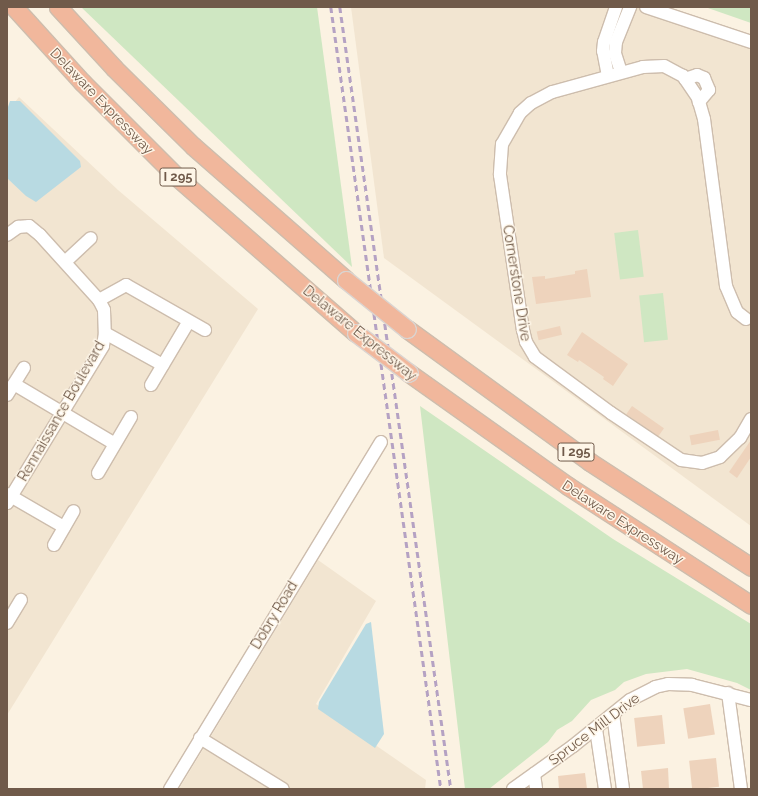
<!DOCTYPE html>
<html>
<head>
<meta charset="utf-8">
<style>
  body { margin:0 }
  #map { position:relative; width:758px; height:796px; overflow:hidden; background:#fbf2e2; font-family:Raleway,sans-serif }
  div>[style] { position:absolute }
  .residential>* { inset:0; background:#f2e5d1 }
  .green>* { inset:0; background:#cfe7c2; transform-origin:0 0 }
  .water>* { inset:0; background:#b8dae2 }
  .building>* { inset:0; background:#eed3bc; transform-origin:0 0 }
  .roads { filter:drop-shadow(1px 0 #cdbdad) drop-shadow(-1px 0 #cdbdad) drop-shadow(0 1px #cdbdad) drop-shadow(0 -1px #cdbdad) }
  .minor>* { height:12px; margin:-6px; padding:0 6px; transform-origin:6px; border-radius:6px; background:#fff }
  .highway>* { height:17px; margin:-8.5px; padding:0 8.5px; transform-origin:8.5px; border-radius:8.5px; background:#f1b79c }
  .rail>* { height:2.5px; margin-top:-1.25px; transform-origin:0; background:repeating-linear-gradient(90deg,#b5a2c3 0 6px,transparent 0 10px) }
  .bridges { filter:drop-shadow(1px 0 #dad4d0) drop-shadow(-1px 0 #dad4d0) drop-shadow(0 1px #dad4d0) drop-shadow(0 -1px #dad4d0) }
  .highway-bridge>* { height:17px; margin:-8.5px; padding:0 8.5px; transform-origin:8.5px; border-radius:8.5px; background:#f1b79c }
  span { translate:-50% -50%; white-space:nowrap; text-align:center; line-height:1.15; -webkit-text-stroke:3px #fef6e8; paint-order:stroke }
  .shield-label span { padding:1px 3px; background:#fef6e8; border:1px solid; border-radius:3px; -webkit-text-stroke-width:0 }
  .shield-label { font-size:13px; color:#705a4a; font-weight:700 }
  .street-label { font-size:14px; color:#705a4a }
  .frame { position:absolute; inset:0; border:8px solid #705a4a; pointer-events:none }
</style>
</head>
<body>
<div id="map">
  <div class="residential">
    <i style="clip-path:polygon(351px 7px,646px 7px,751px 42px,751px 526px,384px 258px)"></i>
    <i style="clip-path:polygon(19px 97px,118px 190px,258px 309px,7px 715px,7px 112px)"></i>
    <i style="clip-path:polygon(318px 560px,376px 601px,316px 704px,426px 780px,425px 789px,179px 789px)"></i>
  </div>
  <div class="green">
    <i style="clip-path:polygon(81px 7px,317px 7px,352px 267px)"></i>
    <i style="clip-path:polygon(705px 7px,751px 7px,751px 23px)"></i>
    <i style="left:638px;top:230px;width:47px;height:24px;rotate:83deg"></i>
    <i style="left:663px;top:293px;width:47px;height:24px;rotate:84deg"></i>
    <i style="clip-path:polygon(420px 406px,613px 539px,751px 624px,751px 690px,737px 683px,687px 669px,646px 674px,624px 682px,615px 690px,591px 700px,572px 721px,557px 730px,548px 742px,489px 789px,465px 789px)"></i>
  </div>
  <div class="water">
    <i style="clip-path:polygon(10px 101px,20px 101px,80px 161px,81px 167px,36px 202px,26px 196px,7px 178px,7px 110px)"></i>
    <i style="clip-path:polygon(371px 622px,384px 734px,375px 748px,318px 709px,319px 702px,366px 624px)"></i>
  </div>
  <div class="building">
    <i style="clip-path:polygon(587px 269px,591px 297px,536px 304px,532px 277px,545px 276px,545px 279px,575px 274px,575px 271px)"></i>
    <i style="left:560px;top:326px;width:9px;height:24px;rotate:77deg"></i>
    <i style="clip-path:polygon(582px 332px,628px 364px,613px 386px,603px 379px,604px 377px,579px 360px,578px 362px,567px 355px)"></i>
    <i style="left:632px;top:406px;width:39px;height:10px;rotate:35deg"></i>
    <i style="left:718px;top:430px;width:10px;height:29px;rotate:79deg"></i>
    <i style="clip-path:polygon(751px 440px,751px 457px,737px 478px,729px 472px)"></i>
    <i style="left:710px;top:704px;width:31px;height:27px;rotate:81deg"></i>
    <i style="left:662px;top:715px;width:29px;height:28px;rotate:84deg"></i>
    <i style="left:716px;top:758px;width:29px;height:27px;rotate:84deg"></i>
    <i style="clip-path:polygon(668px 768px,669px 789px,643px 789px,641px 771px)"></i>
    <i style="clip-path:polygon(585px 773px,587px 789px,559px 789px,558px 776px)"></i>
  </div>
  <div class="roads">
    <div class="minor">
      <i style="left:646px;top:7px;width:111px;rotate:18.4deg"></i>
      <i style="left:621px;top:72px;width:20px;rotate:-108deg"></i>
      <i style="left:615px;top:53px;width:11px;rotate:-85deg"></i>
      <i style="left:616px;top:42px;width:38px;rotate:-68deg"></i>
      <i style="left:608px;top:76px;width:25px;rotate:-101deg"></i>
      <i style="left:603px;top:51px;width:9px;rotate:-84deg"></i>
      <i style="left:604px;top:42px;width:37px;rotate:-71deg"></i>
      <i style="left:685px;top:79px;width:13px;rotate:-18deg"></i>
      <i style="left:697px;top:75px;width:8px;rotate:23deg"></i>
      <i style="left:704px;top:78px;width:13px;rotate:67deg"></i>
      <i style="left:709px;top:90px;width:16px;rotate:130deg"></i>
      <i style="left:7px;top:235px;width:14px;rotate:-36deg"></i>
      <i style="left:18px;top:227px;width:11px;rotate:-5deg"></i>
      <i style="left:29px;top:226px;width:14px;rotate:39deg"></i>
      <i style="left:40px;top:235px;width:88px;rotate:47.8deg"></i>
      <i style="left:99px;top:300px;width:11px;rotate:63deg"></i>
      <i style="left:104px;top:310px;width:23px;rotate:88deg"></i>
      <i style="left:105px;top:333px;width:13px;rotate:99deg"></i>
      <i style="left:103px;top:346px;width:184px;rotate:121.4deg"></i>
      <i style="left:65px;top:262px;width:35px;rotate:-43deg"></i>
      <i style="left:99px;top:300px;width:31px;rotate:-29deg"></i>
      <i style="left:126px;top:285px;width:91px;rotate:29.7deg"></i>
      <i style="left:746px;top:319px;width:11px;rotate:-142deg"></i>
      <i style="left:737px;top:312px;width:28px;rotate:-113deg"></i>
      <i style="left:726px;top:286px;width:168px;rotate:-97.5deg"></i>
      <i style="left:704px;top:119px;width:22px;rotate:-106deg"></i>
      <i style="left:698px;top:98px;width:27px;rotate:-124deg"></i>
      <i style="left:683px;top:76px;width:21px;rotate:-152deg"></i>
      <i style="left:664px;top:66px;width:21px;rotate:177deg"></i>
      <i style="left:643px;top:67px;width:94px;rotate:164.6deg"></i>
      <i style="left:552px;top:92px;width:24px;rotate:152deg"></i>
      <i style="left:531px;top:103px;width:15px;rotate:138deg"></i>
      <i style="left:520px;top:113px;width:36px;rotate:120deg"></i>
      <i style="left:502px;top:144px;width:31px;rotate:94deg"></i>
      <i style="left:500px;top:175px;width:157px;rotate:81.6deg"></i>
      <i style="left:523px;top:330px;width:12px;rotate:76deg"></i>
      <i style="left:526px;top:342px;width:17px;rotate:59deg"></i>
      <i style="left:535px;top:357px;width:94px;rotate:36.4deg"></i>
      <i style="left:611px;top:413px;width:84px;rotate:33.9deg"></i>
      <i style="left:681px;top:460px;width:21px;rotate:8deg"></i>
      <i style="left:702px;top:463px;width:19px;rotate:-18deg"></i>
      <i style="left:720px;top:457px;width:28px;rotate:-44deg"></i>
      <i style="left:740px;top:438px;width:22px;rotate:-60deg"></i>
      <i style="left:105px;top:333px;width:66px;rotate:28.9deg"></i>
      <i style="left:14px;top:384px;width:117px;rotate:30.7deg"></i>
      <i style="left:151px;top:385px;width:74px;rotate:-59.3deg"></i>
      <i style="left:7px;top:395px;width:32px;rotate:-58deg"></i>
      <i style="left:98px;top:473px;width:65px;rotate:-59.5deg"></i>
      <i style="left:7px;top:494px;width:66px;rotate:30.1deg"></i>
      <i style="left:54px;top:545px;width:39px;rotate:-60deg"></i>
      <i style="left:7px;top:623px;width:27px;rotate:-59deg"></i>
      <i style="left:728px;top:693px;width:97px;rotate:82.3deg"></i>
      <i style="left:613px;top:714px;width:76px;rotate:82.4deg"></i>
      <i style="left:596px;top:729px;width:61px;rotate:81.5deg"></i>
      <i style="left:200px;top:738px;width:97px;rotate:31.6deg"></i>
      <i style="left:534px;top:774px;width:15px;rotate:82deg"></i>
      <i style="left:170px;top:789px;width:406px;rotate:-58.7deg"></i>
      <i style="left:513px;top:789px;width:74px;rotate:-35.6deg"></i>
      <i style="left:573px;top:746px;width:73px;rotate:-38.9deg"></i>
      <i style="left:630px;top:700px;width:28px;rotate:-27deg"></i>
      <i style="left:655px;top:687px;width:13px;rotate:-13deg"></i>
      <i style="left:668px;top:684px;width:24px;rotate:2deg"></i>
      <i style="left:692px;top:685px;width:61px;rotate:14.3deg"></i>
    </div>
    <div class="highway">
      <i style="left:14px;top:7px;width:101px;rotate:47.8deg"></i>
      <i style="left:82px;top:82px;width:134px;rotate:45deg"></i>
      <i style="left:177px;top:177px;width:237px;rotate:41.1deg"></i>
      <i style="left:58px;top:7px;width:83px;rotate:47.4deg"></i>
      <i style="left:114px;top:68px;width:111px;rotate:44.6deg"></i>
      <i style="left:193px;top:146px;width:203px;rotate:41.2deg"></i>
      <i style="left:407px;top:329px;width:226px;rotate:36deg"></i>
      <i style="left:590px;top:462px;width:192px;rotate:33.1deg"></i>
      <i style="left:409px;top:373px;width:195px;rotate:35.4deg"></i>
      <i style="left:568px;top:486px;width:218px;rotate:33deg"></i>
    </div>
  </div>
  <div class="rail">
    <i style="left:331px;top:7px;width:790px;rotate:81.99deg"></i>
    <i style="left:340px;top:7px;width:790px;rotate:81.92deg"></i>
  </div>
  <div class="bridges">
    <div class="highway-bridge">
      <i style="left:346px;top:280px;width:78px;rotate:38.8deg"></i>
      <i style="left:356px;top:333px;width:66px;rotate:37deg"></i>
    </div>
  </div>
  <div class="shield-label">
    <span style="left:178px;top:177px">I 295</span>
    <span style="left:576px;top:452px">I 295</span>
  </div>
  <div class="street-label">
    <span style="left:102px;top:101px;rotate:46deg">Delaware Expressway</span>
    <span style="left:517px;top:283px;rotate:81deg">Cornerstone Drive</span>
    <span style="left:360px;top:333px;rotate:39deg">Delaware Expressway</span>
    <span style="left:61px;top:411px;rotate:-60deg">Rennaissance Boulevard</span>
    <span style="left:623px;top:522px;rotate:33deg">Delaware Expressway</span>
    <span style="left:274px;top:615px;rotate:-59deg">Dobry Road</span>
    <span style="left:594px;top:729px;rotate:-37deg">Spruce Mill Drive</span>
  </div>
  <div class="frame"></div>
</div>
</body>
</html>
